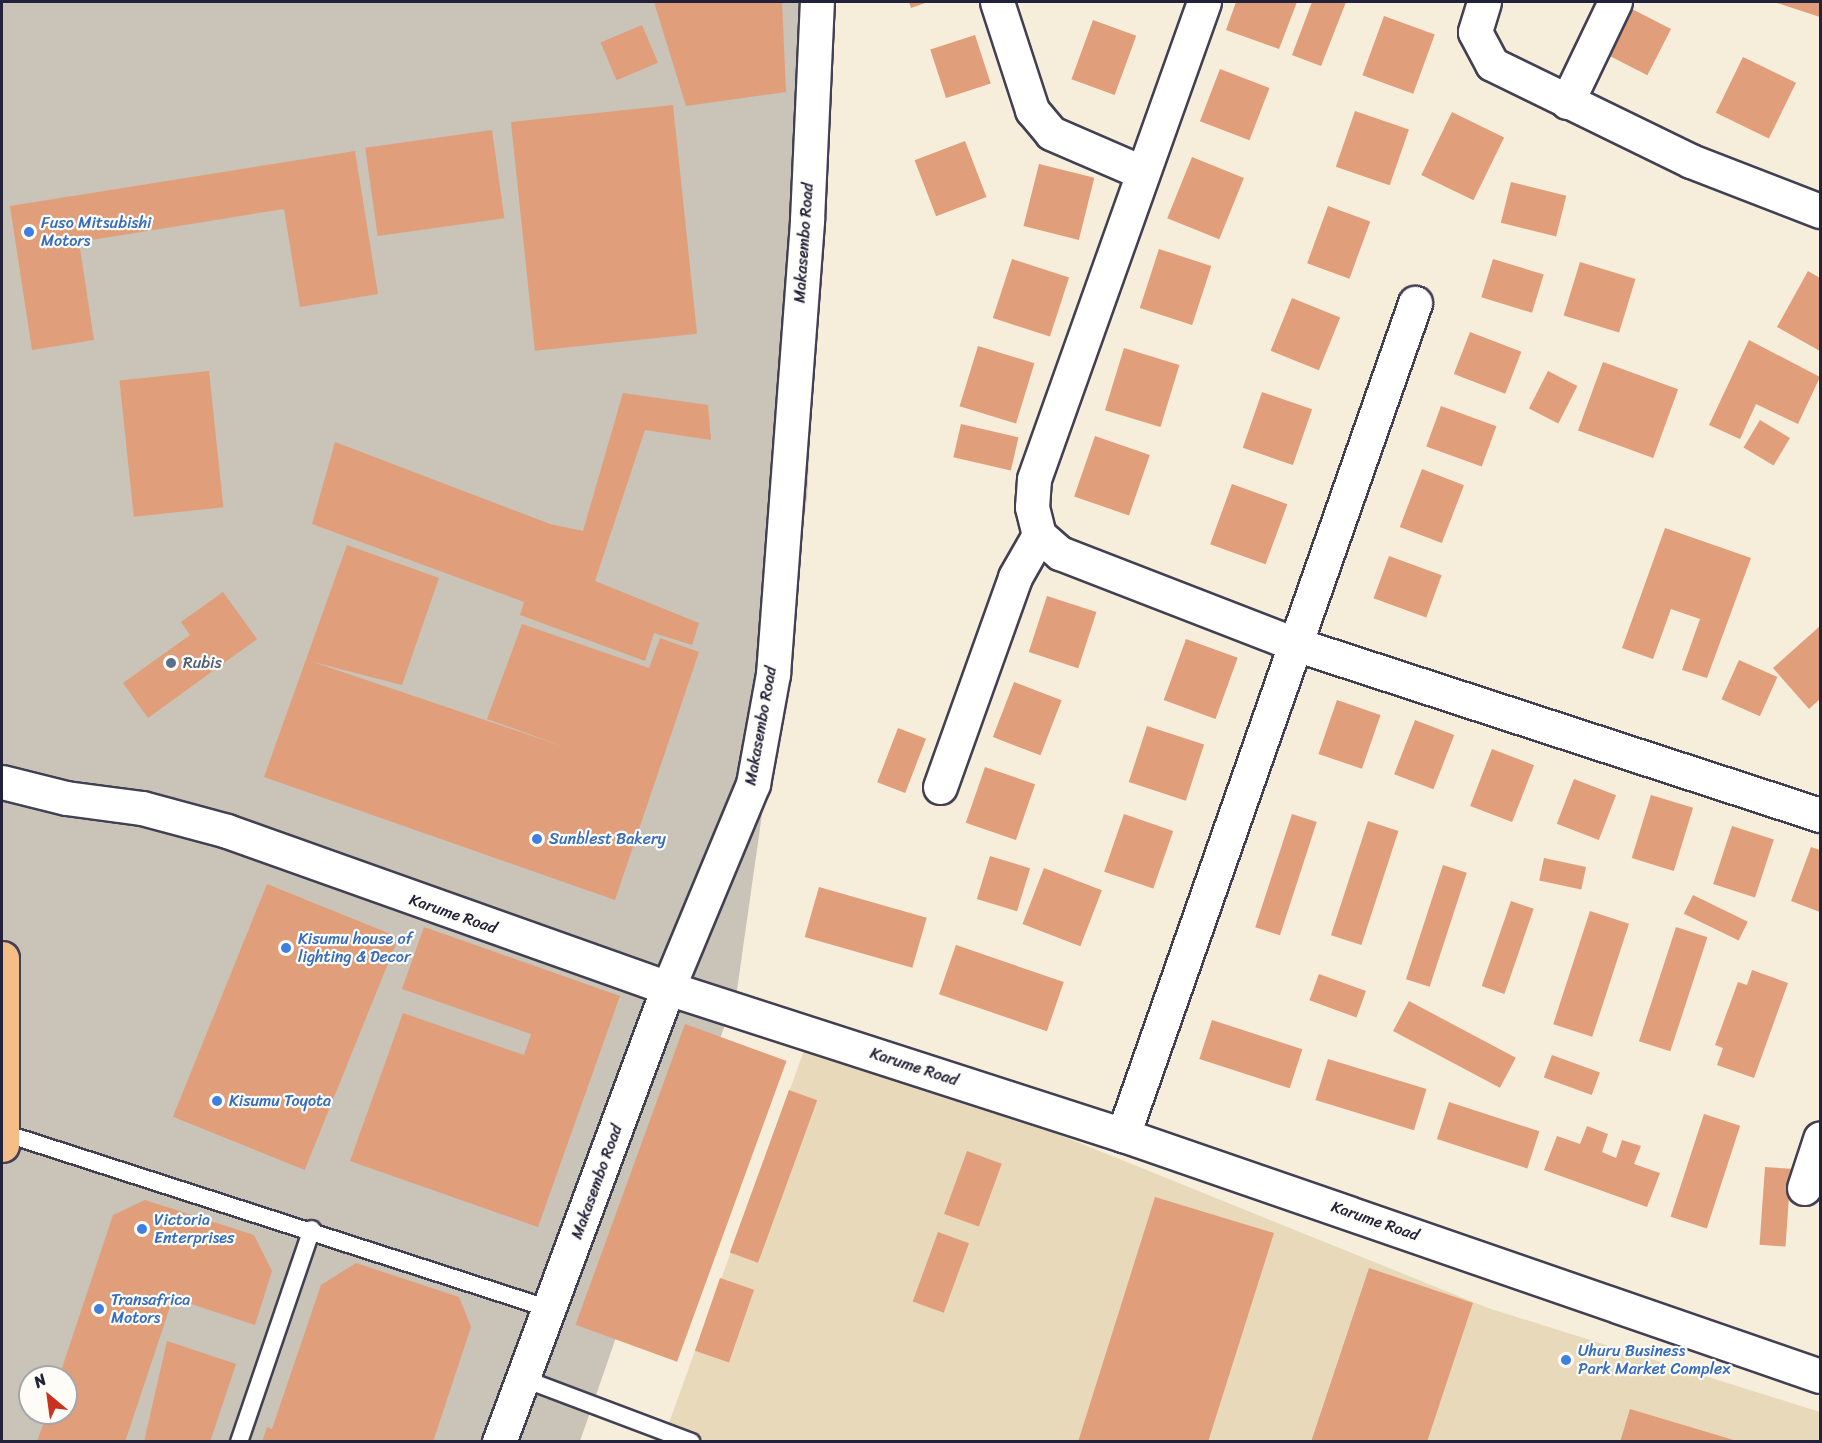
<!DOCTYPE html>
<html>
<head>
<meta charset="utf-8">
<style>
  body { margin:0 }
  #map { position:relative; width:1822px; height:1443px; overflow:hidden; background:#f6eddb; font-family:Sriracha,sans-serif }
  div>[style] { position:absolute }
  .built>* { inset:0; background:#e8d9ba }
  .industrial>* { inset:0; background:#c9c3b8 }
  .building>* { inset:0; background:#e19e7a; transform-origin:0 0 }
  .roads { filter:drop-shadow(2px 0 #424053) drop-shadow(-2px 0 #424053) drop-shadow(0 2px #424053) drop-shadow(0 -2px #424053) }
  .service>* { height:16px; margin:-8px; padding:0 8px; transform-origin:8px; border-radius:8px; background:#fff }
  .minor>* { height:33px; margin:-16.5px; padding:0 16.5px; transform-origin:16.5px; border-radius:16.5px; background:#fff }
  .trunk>* { height:33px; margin:-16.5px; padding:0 16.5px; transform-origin:16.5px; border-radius:16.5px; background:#f6be87 }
  .dots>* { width:16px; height:16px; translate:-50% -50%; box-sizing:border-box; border:3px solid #fdfcf7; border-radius:50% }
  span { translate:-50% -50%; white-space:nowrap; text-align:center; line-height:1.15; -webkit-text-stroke:4.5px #fdfcf7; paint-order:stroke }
  .shop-label { font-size:16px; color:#366cbe }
  .left { translate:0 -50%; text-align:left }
  .street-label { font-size:16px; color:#22223b }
  .service-label { font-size:16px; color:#4e5e75 }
  .frame { position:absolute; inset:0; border:3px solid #22223b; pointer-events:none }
  .north { position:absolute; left:18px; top:1365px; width:60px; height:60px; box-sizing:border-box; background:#fdfcf7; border:2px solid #a5a5ac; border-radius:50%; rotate:331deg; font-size:16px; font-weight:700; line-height:24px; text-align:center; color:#22223b }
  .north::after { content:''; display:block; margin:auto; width:21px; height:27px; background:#c8321e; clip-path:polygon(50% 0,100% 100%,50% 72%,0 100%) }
</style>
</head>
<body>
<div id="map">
  <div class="built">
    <i style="clip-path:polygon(810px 1034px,1488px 1308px,1820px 1412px,1820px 1442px,662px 1442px)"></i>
  </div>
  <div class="industrial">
    <i style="clip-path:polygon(evenodd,2px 2px,832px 2px,807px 498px,737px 990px,580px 1441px,2px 1442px,2px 2px,30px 1377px,66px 1377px,66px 1413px,30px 1413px,30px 1377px)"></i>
  </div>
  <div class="building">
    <i style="clip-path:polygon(654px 2px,782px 2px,786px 92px,686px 106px)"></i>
    <i style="clip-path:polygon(909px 2px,928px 2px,911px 8px)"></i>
    <i style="clip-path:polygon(1236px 2px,1297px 2px,1279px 49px,1226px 30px)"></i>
    <i style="clip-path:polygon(1312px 2px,1346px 2px,1321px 66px,1292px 55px)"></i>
    <i style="clip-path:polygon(1774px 2px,1820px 2px,1820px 17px)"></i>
    <i style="left:1630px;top:8px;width:46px;height:52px;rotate:27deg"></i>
    <i style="left:1384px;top:16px;width:54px;height:63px;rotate:20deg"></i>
    <i style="left:1093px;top:20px;width:46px;height:63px;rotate:20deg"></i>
    <i style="left:642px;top:25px;width:41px;height:45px;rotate:67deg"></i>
    <i style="left:975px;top:35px;width:51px;height:47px;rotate:72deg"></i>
    <i style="left:1743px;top:57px;width:59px;height:62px;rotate:26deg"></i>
    <i style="left:1220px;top:69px;width:53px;height:56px;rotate:21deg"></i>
    <i style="left:673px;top:105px;width:230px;height:163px;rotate:84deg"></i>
    <i style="left:1355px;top:111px;width:57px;height:59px;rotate:19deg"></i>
    <i style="left:1452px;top:112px;width:58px;height:70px;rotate:26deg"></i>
    <i style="left:492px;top:130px;width:89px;height:128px;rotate:82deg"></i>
    <i style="left:965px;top:141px;width:60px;height:54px;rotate:69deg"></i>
    <i style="clip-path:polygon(355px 151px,378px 294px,300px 307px,284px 209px,79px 242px,94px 340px,32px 350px,10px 206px)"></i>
    <i style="left:1192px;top:157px;width:56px;height:66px;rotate:22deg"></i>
    <i style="left:1039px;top:164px;width:57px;height:64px;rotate:14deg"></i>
    <i style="left:1511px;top:182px;width:57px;height:42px;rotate:14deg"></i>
    <i style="left:1328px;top:206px;width:45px;height:61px;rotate:20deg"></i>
    <i style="left:1159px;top:249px;width:55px;height:62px;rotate:18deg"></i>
    <i style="left:1012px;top:259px;width:60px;height:62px;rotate:18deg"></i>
    <i style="left:1493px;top:259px;width:53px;height:40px;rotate:17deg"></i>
    <i style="left:1580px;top:262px;width:58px;height:56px;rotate:17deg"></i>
    <i style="clip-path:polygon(1808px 271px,1820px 278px,1820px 351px,1777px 327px)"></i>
    <i style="left:1292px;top:298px;width:52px;height:57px;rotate:22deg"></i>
    <i style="left:1470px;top:332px;width:55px;height:45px;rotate:21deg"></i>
    <i style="clip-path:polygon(1749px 340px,1820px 377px,1798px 424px,1756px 404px,1740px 439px,1709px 425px)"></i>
    <i style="left:978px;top:346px;width:59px;height:63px;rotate:17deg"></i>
    <i style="left:1124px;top:348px;width:58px;height:65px;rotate:17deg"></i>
    <i style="left:1603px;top:362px;width:80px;height:73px;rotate:20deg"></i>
    <i style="left:209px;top:371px;width:137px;height:90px;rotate:84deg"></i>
    <i style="left:1548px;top:371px;width:33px;height:42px;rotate:27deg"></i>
    <i style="left:1262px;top:392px;width:53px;height:59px;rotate:19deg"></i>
    <i style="clip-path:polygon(623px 393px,708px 405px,711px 440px,645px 430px,595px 581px,699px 623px,692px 645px,654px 633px,645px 661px,520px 615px,524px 602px,312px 524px,335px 442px,550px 524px,583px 531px)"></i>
    <i style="left:1441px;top:406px;width:59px;height:43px;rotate:20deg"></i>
    <i style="left:1760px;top:420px;width:35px;height:32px;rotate:31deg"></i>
    <i style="left:961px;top:424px;width:59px;height:34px;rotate:13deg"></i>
    <i style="left:1095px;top:436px;width:58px;height:64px;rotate:19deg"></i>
    <i style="left:1422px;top:469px;width:45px;height:62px;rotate:21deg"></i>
    <i style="left:1232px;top:484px;width:59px;height:64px;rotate:20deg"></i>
    <i style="clip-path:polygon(1665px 528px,1751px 558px,1707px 678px,1682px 670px,1700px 619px,1671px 609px,1653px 659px,1622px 648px)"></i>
    <i style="clip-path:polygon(347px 545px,439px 578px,402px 685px,313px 662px,568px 748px,487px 719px,522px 624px,649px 668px,660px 638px,699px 652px,615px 900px,264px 777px)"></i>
    <i style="left:1389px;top:556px;width:56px;height:45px;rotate:20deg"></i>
    <i style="clip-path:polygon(223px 592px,257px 639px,148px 718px,123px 683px,190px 635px,181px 622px)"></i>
    <i style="left:1047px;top:596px;width:52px;height:59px;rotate:18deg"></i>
    <i style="clip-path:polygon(1820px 626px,1820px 699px,1809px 709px,1773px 668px)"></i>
    <i style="left:1186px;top:639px;width:55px;height:65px;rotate:20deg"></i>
    <i style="left:1739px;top:660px;width:42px;height:43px;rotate:24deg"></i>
    <i style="left:1014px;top:682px;width:51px;height:59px;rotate:21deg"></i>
    <i style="left:1337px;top:700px;width:46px;height:57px;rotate:19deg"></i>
    <i style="left:1415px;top:720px;width:42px;height:58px;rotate:21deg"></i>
    <i style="left:1147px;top:726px;width:60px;height:59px;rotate:18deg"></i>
    <i style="left:898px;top:728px;width:30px;height:58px;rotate:21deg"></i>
    <i style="left:1492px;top:749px;width:45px;height:61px;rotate:21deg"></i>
    <i style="left:985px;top:767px;width:53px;height:59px;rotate:19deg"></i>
    <i style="left:1574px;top:779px;width:45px;height:48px;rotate:21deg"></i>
    <i style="left:1651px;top:795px;width:44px;height:66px;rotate:17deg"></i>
    <i style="left:1124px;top:814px;width:52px;height:61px;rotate:19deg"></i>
    <i style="left:1292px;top:814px;width:26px;height:119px;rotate:18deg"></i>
    <i style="left:1368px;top:821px;width:32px;height:120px;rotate:18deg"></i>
    <i style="left:1732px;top:826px;width:44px;height:61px;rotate:18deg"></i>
    <i style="clip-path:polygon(1811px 847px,1820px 850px,1820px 912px,1791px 901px)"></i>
    <i style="left:990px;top:856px;width:42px;height:45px;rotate:17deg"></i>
    <i style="left:1544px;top:858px;width:43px;height:23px;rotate:12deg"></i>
    <i style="left:1443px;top:865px;width:25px;height:120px;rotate:18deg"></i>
    <i style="left:1044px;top:868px;width:62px;height:60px;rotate:21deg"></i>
    <i style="left:267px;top:884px;width:142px;height:251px;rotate:22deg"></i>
    <i style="left:819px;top:887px;width:112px;height:52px;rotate:16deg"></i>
    <i style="left:1693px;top:895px;width:61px;height:21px;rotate:26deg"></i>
    <i style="left:1511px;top:901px;width:24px;height:90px;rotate:19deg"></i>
    <i style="left:1590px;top:911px;width:41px;height:119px;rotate:18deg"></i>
    <i style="clip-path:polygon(424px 927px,620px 996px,538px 1227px,350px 1161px,403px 1013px,524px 1055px,531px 1034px,402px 989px)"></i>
    <i style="left:1676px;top:927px;width:33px;height:120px;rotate:18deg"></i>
    <i style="left:956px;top:945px;width:114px;height:52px;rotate:19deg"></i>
    <i style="clip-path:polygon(1752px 970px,1788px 983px,1754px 1078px,1717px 1065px,1723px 1048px,1715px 1045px,1738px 982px,1747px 985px)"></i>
    <i style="left:1319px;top:974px;width:50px;height:28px;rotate:20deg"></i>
    <i style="left:1409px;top:1001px;width:121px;height:34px;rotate:28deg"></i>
    <i style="left:1212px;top:1020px;width:95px;height:41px;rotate:18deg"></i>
    <i style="left:685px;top:1024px;width:108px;height:320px;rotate:20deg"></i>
    <i style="left:1552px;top:1055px;width:51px;height:24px;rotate:20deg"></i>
    <i style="left:1328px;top:1059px;width:103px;height:43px;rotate:17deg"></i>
    <i style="left:789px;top:1090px;width:30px;height:173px;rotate:20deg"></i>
    <i style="left:1449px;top:1102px;width:95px;height:39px;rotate:18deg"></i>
    <i style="left:1704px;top:1114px;width:38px;height:108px;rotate:18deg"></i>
    <i style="clip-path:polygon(1587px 1126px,1608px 1134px,1602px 1152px,1616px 1158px,1622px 1140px,1641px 1146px,1634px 1164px,1660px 1173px,1647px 1207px,1544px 1170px,1557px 1136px,1580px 1144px)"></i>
    <i style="left:967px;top:1151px;width:37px;height:67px;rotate:20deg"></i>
    <i style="left:1765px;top:1167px;width:26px;height:78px;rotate:4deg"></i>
    <i style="clip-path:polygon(1155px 1197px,1274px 1233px,1208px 1442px,1078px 1442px)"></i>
    <i style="clip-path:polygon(145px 1200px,254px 1235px,272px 1271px,255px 1325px,173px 1298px,125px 1442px,37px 1442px,47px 1413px,66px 1413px,66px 1377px,59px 1377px,113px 1215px)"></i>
    <i style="left:938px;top:1232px;width:33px;height:74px;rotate:20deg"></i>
    <i style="clip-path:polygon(356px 1263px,459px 1297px,471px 1327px,433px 1442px,262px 1442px,267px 1427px,272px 1429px,321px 1285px)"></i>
    <i style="clip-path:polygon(1369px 1268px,1473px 1303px,1427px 1442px,1311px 1442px)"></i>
    <i style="left:720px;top:1278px;width:36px;height:77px;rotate:19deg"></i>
    <i style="clip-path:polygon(167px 1341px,236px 1364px,210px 1442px,144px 1442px)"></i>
    <i style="clip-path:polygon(1630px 1409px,1737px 1441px,1737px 1442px,1620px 1442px)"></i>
  </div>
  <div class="roads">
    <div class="service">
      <i style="left:4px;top:1133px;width:574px;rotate:17.87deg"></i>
      <i style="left:522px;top:1378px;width:181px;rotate:20.7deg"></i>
      <i style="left:239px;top:1442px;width:225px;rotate:-71.1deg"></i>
    </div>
    <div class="minor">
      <i style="left:997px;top:2px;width:114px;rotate:72deg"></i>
      <i style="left:1032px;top:110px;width:30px;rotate:50deg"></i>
      <i style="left:1051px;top:133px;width:98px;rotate:23.4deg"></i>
      <i style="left:1204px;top:2px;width:506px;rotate:109.62deg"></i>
      <i style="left:1034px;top:479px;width:28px;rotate:94deg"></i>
      <i style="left:1032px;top:507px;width:29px;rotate:76deg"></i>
      <i style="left:1039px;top:535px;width:28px;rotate:41deg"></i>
      <i style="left:1060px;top:553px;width:252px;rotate:21.2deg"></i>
      <i style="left:1295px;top:644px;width:552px;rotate:18.04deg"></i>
      <i style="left:1484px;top:2px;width:31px;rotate:107deg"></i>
      <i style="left:1475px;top:32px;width:36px;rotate:62deg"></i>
      <i style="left:1492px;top:64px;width:221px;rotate:26deg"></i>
      <i style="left:1691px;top:161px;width:138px;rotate:21.2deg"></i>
      <i style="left:1567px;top:102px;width:111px;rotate:-64.4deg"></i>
      <i style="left:2px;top:782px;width:66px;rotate:14deg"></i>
      <i style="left:66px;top:798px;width:77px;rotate:7.5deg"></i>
      <i style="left:142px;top:808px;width:88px;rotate:15.1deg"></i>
      <i style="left:227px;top:831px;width:468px;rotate:19.6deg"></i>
      <i style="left:668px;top:988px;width:478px;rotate:17.9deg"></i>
      <i style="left:1123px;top:1135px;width:737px;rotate:19.07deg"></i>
      <i style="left:940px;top:787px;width:223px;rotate:-70.3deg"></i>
      <i style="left:1015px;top:577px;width:48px;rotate:-60.3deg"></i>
      <i style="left:1123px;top:1135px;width:882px;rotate:-70.66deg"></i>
      <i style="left:1804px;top:1188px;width:52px;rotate:-71.9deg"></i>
      <i style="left:499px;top:1442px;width:484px;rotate:-69.6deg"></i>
      <i style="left:668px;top:988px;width:221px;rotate:-67.4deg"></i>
      <i style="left:753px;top:784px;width:112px;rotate:-79.7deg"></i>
      <i style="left:773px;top:674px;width:455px;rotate:-85.7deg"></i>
      <i style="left:807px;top:220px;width:218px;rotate:-87.4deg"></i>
    </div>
    <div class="trunk">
      <i style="left:2px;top:958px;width:187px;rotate:90deg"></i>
    </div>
  </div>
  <div class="dots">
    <i style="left:29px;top:232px;background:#3f7fe0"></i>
    <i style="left:171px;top:663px;background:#5c6f8a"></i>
    <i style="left:537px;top:839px;background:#3f7fe0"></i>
    <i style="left:286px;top:948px;background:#3f7fe0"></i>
    <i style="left:217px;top:1101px;background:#3f7fe0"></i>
    <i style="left:142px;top:1229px;background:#3f7fe0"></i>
    <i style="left:99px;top:1309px;background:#3f7fe0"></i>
    <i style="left:1566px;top:1360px;background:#3f7fe0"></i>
  </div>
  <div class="shop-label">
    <span class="left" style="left:41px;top:232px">Fuso Mitsubishi<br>Motors</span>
    <span class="left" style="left:549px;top:839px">Sunblest Bakery</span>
    <span class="left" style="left:298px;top:948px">Kisumu house of<br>lighting &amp; Decor</span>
    <span class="left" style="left:229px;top:1101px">Kisumu Toyota</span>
    <span class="left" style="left:154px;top:1229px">Victoria<br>Enterprises</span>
    <span class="left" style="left:111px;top:1309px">Transafrica<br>Motors</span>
    <span class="left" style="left:1578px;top:1360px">Uhuru Business<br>Park Market Complex</span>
  </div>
  <div class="street-label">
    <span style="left:804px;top:243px;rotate:-86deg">Makasembo Road</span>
    <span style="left:761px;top:726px;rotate:-80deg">Makasembo Road</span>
    <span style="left:453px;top:914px;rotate:19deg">Karume Road</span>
    <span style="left:914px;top:1067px;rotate:18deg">Karume Road</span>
    <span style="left:597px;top:1182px;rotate:-70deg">Makasembo Road</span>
    <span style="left:1375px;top:1221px;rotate:19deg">Karume Road</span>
  </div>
  <div class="service-label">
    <span class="left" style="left:183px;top:663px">Rubis</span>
  </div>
  <div class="frame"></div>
  <div class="north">N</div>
</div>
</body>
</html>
